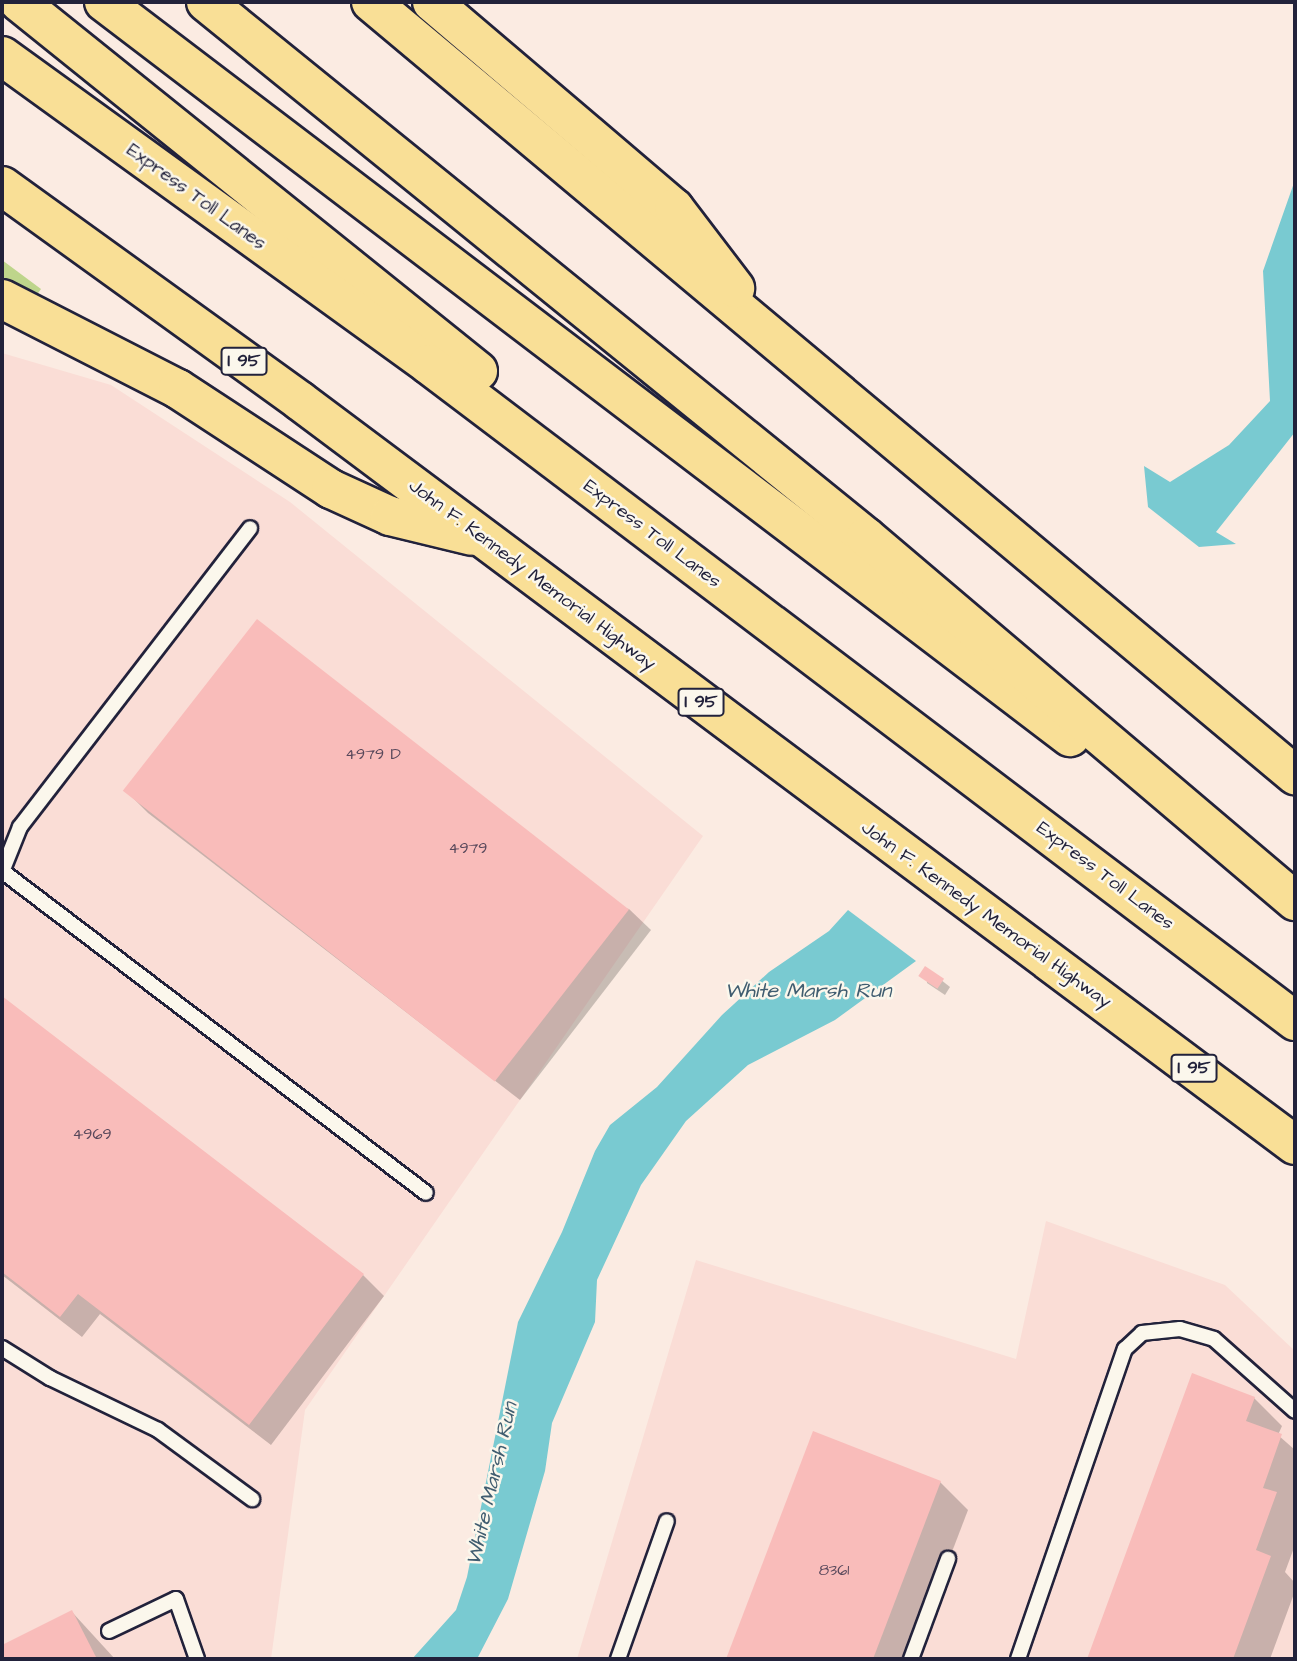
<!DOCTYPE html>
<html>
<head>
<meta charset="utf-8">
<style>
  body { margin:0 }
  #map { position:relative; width:1297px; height:1661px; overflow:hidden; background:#fbebe2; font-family:"Architects Daughter",sans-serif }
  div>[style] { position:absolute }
  .built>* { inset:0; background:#faddd6 }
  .green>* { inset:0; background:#bed58b }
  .water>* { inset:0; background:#79cad1 }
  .shadow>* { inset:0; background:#0003 }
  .building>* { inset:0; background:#f9bcba; transform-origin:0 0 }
  .roads { filter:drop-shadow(2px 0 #22223b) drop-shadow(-2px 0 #22223b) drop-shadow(0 2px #22223b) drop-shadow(0 -2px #22223b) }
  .lane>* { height:14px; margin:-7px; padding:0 7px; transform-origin:7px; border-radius:7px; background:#fbf7ec }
  .highway>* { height:38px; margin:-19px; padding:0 19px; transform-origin:19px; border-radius:19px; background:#f9df96 }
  span { translate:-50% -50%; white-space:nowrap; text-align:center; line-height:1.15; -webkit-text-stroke:5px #fbf7ec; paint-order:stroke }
  .number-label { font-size:16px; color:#58485b }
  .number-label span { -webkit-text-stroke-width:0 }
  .shield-label span { padding:2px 5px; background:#fbf7ec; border:2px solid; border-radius:5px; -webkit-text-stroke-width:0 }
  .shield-label { font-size:18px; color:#22223b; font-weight:700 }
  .street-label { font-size:19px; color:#22223b }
  .water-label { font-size:21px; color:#405d70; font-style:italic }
  .frame { position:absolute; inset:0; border:4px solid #22223b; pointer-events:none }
</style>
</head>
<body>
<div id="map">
  <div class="built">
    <i style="clip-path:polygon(2px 353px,111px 385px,290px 502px,703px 836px,305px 1410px,271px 1659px,2px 1659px)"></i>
    <i style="clip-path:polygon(1046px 1221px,1225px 1285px,1295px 1351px,1295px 1659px,577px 1659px,696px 1260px,1016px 1359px)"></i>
  </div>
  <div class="green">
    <i style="clip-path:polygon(2px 260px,41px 289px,36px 296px,2px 281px)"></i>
  </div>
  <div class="water">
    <i style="clip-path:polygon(1295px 180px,1295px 432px,1216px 532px,1236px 544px,1199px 547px,1148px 507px,1144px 466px,1170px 482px,1229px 445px,1270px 401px,1263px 271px)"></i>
    <i style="clip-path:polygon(848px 910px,916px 961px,835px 1020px,748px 1065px,686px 1121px,641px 1185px,597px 1280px,595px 1322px,552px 1423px,545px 1471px,508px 1599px,477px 1659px,412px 1659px,456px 1610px,467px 1577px,518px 1322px,562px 1232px,595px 1151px,610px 1125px,657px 1087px,722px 1015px,769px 972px,829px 931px)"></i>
  </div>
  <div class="shadow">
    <i style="clip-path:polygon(127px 792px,629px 909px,651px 930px,520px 1100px,148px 813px)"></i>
    <i style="clip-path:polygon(926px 968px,950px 987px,945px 995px,927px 983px)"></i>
    <i style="clip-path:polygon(2px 998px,363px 1275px,384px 1296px,271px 1445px,100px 1314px,82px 1337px,2px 1275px)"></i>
    <i style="clip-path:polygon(1193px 1376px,1254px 1398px,1282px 1426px,1278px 1435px,1295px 1450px,1295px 1545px,1285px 1572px,1295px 1583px,1295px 1591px,1270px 1659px,1089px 1659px)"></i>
    <i style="clip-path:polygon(814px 1433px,940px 1482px,968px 1510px,911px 1659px,728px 1659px)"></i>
    <i style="clip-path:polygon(72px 1612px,115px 1659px,2px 1659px,2px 1647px)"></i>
  </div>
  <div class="building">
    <i style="left:257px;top:619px;width:472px;height:218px;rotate:38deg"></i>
    <i style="left:925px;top:966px;width:23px;height:12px;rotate:34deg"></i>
    <i style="clip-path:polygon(2px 996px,364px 1274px,249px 1425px,78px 1294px,60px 1317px,2px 1272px)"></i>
    <i style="clip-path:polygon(1192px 1373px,1255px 1397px,1246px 1421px,1282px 1434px,1263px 1488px,1277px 1492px,1256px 1550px,1271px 1556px,1233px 1659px,1087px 1659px)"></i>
    <i style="clip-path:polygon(813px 1431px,941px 1481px,873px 1659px,726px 1659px)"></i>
    <i style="clip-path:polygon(72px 1610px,97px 1659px,2px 1659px,2px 1645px)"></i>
  </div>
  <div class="roads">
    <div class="lane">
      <i style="left:2px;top:871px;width:532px;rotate:37.21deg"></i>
      <i style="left:2px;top:872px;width:48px;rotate:-68.2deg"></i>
      <i style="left:20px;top:827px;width:377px;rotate:-52.4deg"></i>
      <i style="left:2px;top:1348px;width:57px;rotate:32deg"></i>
      <i style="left:50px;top:1378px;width:120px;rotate:25.7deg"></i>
      <i style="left:158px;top:1430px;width:117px;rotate:36.3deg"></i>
      <i style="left:109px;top:1631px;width:74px;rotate:-25.5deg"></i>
      <i style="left:176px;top:1599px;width:64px;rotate:70.7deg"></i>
      <i style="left:618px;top:1659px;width:146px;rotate:-70.5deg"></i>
      <i style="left:911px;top:1659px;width:107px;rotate:-69.7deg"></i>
      <i style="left:1018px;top:1659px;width:328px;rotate:-71deg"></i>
      <i style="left:1125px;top:1349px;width:23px;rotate:-43deg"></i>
      <i style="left:1142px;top:1333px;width:38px;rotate:-6deg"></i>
      <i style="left:1180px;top:1329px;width:35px;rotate:16deg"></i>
      <i style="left:1214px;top:1339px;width:108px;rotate:41.6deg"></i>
    </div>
    <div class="highway">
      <i style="left:19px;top:2px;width:589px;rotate:38.8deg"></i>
      <i style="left:104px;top:2px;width:1214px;rotate:37.27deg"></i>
      <i style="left:206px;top:2px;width:850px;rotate:39.03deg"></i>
      <i style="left:866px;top:537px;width:563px;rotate:40.31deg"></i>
      <i style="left:371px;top:2px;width:1205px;rotate:39.92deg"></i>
      <i style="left:432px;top:2px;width:318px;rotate:40.4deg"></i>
      <i style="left:674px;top:208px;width:101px;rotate:52.7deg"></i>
      <i style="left:2px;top:56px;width:526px;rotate:35.87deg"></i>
      <i style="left:428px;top:364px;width:1088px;rotate:37.15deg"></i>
      <i style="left:2px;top:186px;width:367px;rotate:35.8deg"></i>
      <i style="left:300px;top:401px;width:1242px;rotate:36.79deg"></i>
      <i style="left:2px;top:299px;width:198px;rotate:27.1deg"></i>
      <i style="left:178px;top:389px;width:183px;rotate:33.2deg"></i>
      <i style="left:331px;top:489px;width:65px;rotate:24.6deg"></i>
      <i style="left:390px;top:516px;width:84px;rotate:13.7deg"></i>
    </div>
  </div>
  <div class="number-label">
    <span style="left:373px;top:754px">4979 D</span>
    <span style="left:468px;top:848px">4979</span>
    <span style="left:92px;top:1134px">4969</span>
    <span style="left:834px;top:1570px">8361</span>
  </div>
  <div class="shield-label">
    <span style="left:244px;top:361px">I 95</span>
    <span style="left:701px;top:702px">I 95</span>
    <span style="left:1194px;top:1068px">I 95</span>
  </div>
  <div class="street-label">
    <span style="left:196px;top:197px;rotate:36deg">Express Toll Lanes</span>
    <span style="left:652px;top:534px;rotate:37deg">Express Toll Lanes</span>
    <span style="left:532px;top:575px;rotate:37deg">John F. Kennedy Memorial Highway</span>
    <span style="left:1105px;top:876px;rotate:37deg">Express Toll Lanes</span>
    <span style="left:986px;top:915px;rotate:36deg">John F. Kennedy Memorial Highway</span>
  </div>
  <div class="water-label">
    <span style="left:808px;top:991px">White Marsh Run</span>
    <span style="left:492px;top:1484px;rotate:-77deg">White Marsh Run</span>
  </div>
  <div class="frame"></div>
</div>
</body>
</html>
